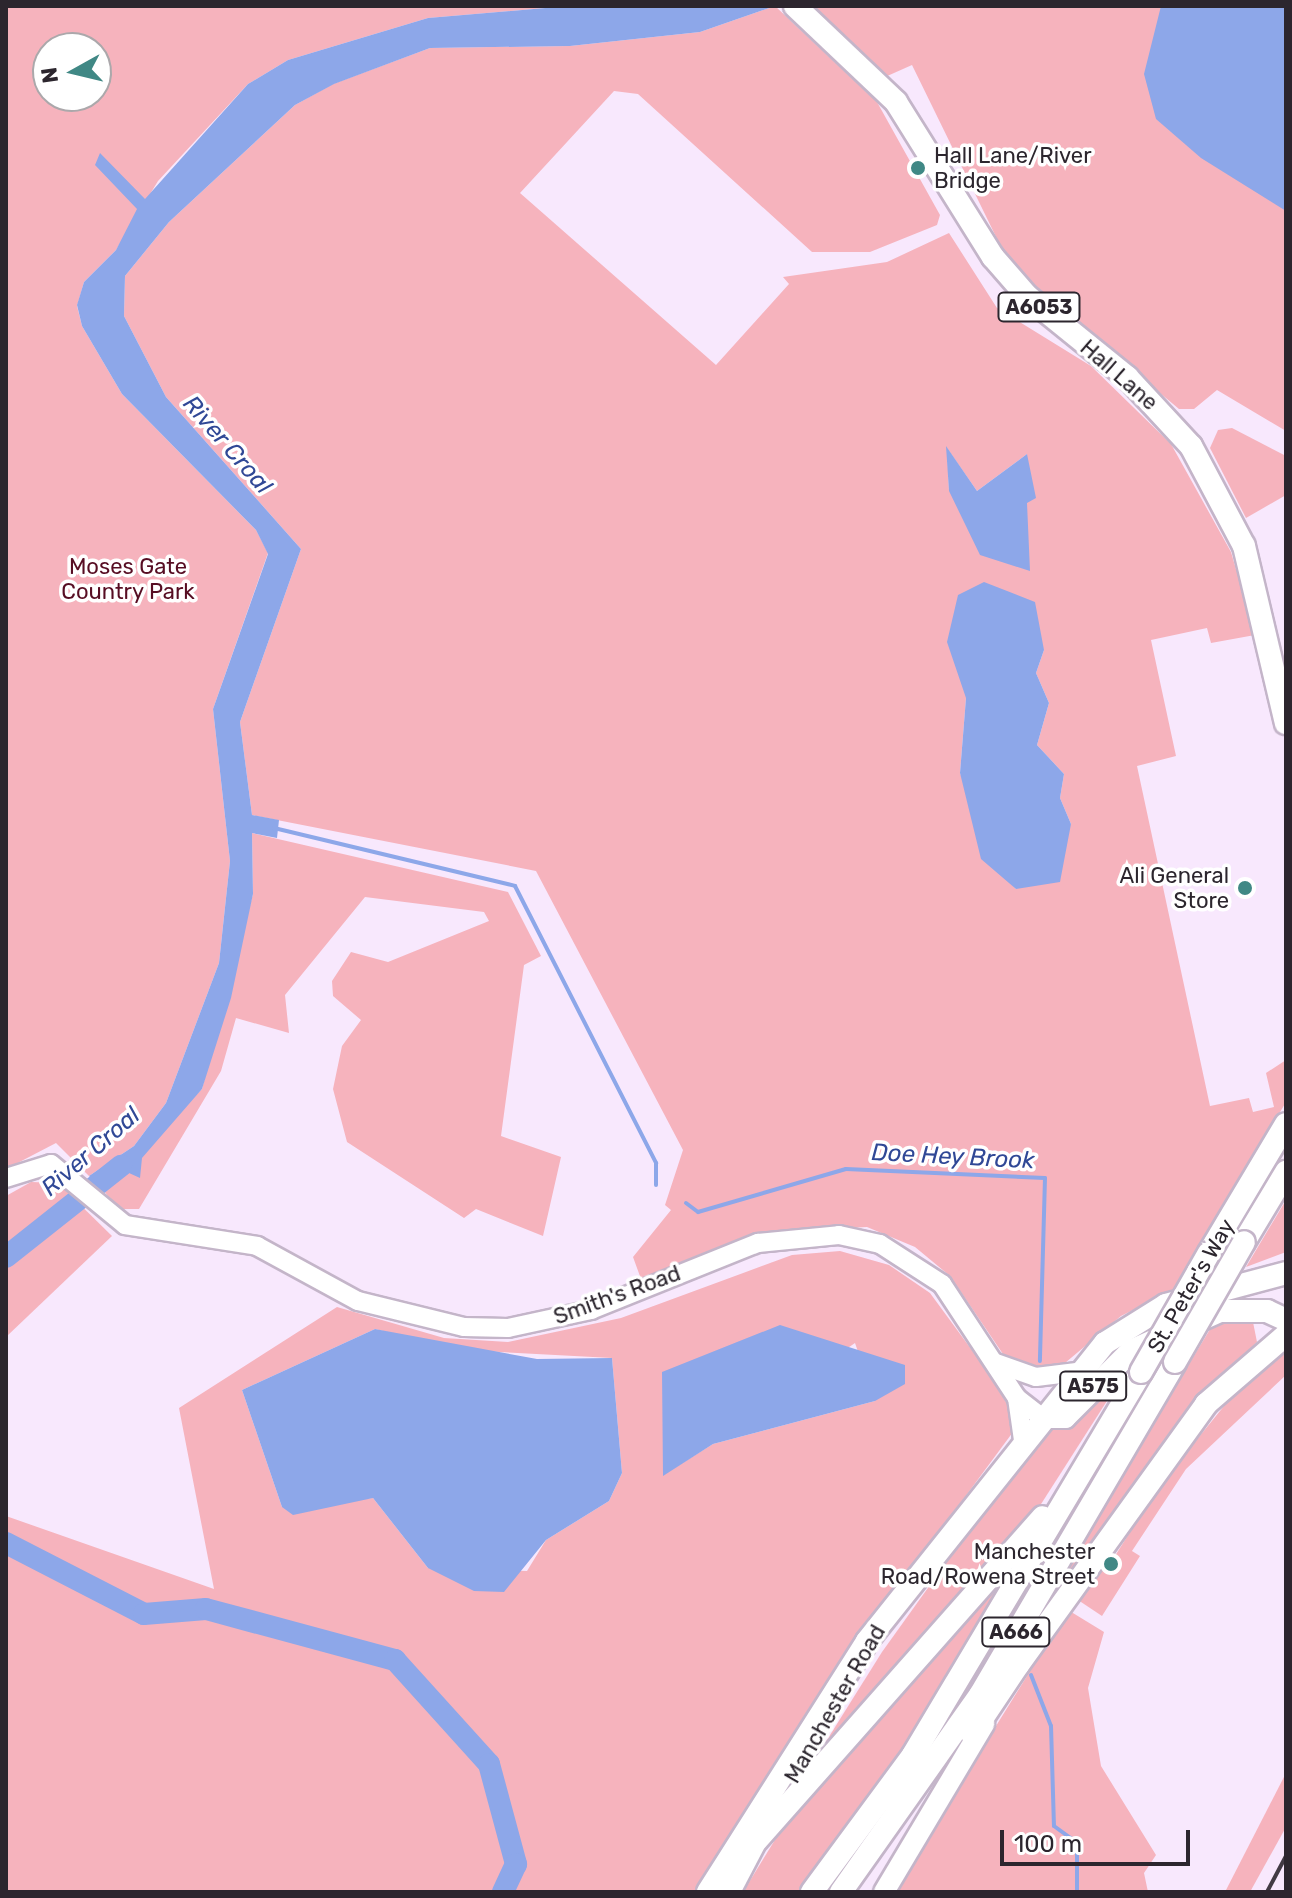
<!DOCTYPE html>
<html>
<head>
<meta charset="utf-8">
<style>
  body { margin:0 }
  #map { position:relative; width:1292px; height:1898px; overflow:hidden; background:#f8e8fd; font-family:Rubik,sans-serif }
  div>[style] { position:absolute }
  .green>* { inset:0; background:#f6b3bd }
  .water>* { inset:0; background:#8da7e9 }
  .stream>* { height:4px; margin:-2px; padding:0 2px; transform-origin:2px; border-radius:2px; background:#8da7e9 }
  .river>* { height:22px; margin:-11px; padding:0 11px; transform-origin:11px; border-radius:11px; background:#8da7e9 }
  .roads { filter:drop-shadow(2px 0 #c4b5c9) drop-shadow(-2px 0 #c4b5c9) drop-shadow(0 2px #c4b5c9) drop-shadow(0 -2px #c4b5c9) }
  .tertiary>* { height:18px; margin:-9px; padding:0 9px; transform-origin:9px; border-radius:9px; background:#fff }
  .secondary>* { height:20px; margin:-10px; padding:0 10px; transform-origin:10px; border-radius:10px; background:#fff }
  .primary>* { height:22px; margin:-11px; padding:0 11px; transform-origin:11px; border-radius:11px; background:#fff }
  .trunk>* { height:22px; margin:-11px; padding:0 11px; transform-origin:11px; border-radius:11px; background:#fff }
  .rail>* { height:4px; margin:-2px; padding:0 2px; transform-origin:2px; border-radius:2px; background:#423a44 }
  .bridges { filter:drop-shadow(2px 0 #c4b5c9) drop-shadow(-2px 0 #c4b5c9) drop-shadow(0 2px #c4b5c9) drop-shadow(0 -2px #c4b5c9) }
  .trunk-bridge>* { height:22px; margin:-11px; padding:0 11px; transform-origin:11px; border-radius:11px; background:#fff }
  .dots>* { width:22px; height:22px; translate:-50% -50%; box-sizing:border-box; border:4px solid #fff; border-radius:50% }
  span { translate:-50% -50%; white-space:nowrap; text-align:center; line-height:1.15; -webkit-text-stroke:7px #fff; paint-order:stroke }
  .shield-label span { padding:2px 6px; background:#fff; border:2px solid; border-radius:6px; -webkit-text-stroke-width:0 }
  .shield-label { font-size:20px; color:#2c262e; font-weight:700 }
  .poi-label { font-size:22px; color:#2c262e }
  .left { translate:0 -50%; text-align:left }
  .right { translate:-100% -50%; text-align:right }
  .street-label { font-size:22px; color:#2c262e }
  .park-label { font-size:22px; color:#570d23 }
  .water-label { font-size:24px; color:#304896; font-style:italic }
  .frame { position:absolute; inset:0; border:8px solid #2c262e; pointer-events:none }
  .north { position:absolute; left:32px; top:32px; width:80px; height:80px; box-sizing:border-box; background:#fff; border:2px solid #aba8ab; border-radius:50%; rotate:262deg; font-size:22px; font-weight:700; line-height:32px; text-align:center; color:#2c262e }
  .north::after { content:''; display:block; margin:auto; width:28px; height:36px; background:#408885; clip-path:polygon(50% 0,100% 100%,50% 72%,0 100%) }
  .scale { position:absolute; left:1000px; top:1830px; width:190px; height:36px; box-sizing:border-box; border:4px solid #2c262e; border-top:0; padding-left:10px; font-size:24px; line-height:28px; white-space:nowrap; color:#2c262e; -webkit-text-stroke:6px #fff; paint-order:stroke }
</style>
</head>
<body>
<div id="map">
  <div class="green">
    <i style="clip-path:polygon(evenodd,6px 6px,568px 6px,428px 18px,288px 60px,248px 84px,158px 181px,116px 250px,84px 282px,77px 306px,82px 326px,122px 394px,256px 530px,268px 553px,213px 709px,230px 861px,219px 963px,166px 1103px,134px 1146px,89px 1176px,56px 1143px,6px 1169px,6px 6px,48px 48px,96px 48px,96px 96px,48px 96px,48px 48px)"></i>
    <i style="clip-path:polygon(evenodd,775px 6px,877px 102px,940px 215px,937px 225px,870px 252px,812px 252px,638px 94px,614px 91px,520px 193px,716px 365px,789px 284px,783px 277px,887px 262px,949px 233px,997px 308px,1091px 366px,1171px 444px,1231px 552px,1255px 635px,1211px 643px,1207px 628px,1151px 640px,1176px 756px,1137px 766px,1210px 1106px,1249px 1098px,1253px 1112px,1274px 1107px,1266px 1073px,1286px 1060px,1286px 1102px,1175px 1289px,1121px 1316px,1059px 1368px,1035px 1371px,1005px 1357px,950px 1276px,915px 1247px,867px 1227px,768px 1232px,641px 1279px,633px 1257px,671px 1210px,665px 1205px,683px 1150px,536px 871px,252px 815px,240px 722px,301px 549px,166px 397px,124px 316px,125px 276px,169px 222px,295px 105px,333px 84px,430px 48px,570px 46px,700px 32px,775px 6px,947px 448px,977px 491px,1027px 454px,1027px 503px,949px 491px,947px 448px,775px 6px,1044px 650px,1036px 673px,1049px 703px,1037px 745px,1064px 774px,1060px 798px,1071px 824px,1016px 889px,995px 865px,960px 773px,966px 698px,1044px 650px)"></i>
    <i style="clip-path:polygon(811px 6px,1286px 6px,1286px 431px,1217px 390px,1194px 409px,1179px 409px,1048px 299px,1002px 249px,912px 65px,885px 77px)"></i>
    <i style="clip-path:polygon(1232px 428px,1286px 456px,1286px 495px,1246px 518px,1210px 448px,1218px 430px)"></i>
    <i style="clip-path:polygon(252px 833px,508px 892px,541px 956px,524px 965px,501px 1136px,561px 1157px,543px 1236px,476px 1209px,464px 1218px,347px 1142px,333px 1089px,342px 1046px,361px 1020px,333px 996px,332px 981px,351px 952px,388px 962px,489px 921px,484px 912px,365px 897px,285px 995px,289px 1033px,236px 1018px,221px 1071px,139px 1209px,118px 1209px,104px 1191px,202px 1089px,253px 894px)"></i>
    <i style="clip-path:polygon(31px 1182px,58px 1183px,112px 1236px,6px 1337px,6px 1196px)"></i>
    <i style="clip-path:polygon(1286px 1200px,1286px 1252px,1246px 1267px,1265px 1235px)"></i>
    <i style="clip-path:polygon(evenodd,840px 1251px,889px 1265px,930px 1293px,985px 1368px,1009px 1407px,1013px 1432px,809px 1708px,700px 1892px,6px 1892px,6px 1516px,214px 1589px,179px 1408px,337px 1307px,444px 1338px,508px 1342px,621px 1318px,792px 1255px,840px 1251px,375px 1329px,462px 1350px,612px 1358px,622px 1473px,609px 1501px,546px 1540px,527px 1571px,428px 1568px,373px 1498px,282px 1507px,242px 1390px,375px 1329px,840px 1251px,855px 1343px,875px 1401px,713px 1444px,663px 1475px,855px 1343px)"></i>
    <i style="clip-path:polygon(1229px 1320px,1253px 1322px,1257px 1342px,1202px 1396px,943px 1771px,1212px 1326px)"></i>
    <i style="clip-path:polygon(1286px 1351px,1286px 1375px,1186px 1469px,1132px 1551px,1140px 1556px,1102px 1616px,1075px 1598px,1113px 1559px,1160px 1485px,1233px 1395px)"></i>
    <i style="clip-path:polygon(1137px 1354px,1027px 1526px,810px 1767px,882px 1652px,1044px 1426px)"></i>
    <i style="clip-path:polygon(1030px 1547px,929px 1716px,816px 1874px,801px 1892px,743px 1892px,789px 1817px)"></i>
    <i style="clip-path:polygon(1068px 1610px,1104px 1632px,1088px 1688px,1101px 1766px,1156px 1855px,1144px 1873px,1148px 1892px,893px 1892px)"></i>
    <i style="clip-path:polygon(1286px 1773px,1286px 1827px,1250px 1892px,1225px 1892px)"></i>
  </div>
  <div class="water">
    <i style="clip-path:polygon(568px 6px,775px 6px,700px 32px,570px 46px,430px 48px,334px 84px,295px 105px,169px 222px,125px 276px,124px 316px,166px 397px,301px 549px,240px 722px,252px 815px,279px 820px,277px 838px,252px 833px,253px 894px,231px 998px,202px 1089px,142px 1158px,140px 1178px,129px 1173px,104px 1191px,89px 1176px,134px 1146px,166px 1103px,219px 963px,230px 861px,213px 709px,268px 554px,256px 530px,122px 394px,82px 326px,77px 305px,84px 282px,116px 250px,137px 209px,95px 165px,100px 153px,145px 199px,248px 84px,288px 60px,428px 18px)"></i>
    <i style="clip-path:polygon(1161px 6px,1286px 6px,1286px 211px,1201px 158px,1156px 119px,1144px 74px)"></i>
    <i style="clip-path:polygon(946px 446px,977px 491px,1027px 454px,1036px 498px,1027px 503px,1030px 571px,980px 555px,949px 491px)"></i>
    <i style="clip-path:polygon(984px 582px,1035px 602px,1044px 650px,1036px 673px,1049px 703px,1037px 745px,1064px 774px,1060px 798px,1071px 824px,1060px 882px,1016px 889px,981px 859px,960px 773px,966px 698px,947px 642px,958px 595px)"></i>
    <i style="clip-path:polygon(780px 1325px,905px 1365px,905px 1384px,875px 1401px,713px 1444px,663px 1476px,662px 1372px)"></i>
    <i style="clip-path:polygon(375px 1329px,537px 1359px,612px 1358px,622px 1473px,609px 1501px,546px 1540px,504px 1592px,474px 1591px,428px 1568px,373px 1498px,293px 1515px,282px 1507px,242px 1390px)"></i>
  </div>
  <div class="stream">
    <i style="left:274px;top:828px;width:248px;rotate:13.5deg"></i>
    <i style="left:515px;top:886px;width:311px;rotate:63deg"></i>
    <i style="left:656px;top:1163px;width:22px;rotate:90deg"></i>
    <i style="left:686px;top:1203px;width:15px;rotate:37deg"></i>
    <i style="left:698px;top:1212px;width:154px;rotate:-16.2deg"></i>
    <i style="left:846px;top:1169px;width:199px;rotate:2.6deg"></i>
    <i style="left:1045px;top:1178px;width:183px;rotate:91.6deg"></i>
    <i style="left:1031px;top:1675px;width:55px;rotate:68.6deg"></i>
    <i style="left:1051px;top:1726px;width:100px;rotate:88.3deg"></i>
    <i style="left:1054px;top:1826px;width:29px;rotate:36deg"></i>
    <i style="left:1077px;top:1843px;width:49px;rotate:90deg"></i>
  </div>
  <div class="river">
    <i style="left:6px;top:1257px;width:147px;rotate:-38.4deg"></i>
    <i style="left:6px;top:1543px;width:155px;rotate:27.2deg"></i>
    <i style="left:144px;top:1614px;width:62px;rotate:-4.6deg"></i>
    <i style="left:206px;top:1609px;width:196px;rotate:15.1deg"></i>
    <i style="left:395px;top:1660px;width:140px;rotate:47.9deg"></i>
    <i style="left:489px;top:1764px;width:104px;rotate:74.9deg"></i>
    <i style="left:516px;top:1864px;width:31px;rotate:115deg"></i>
  </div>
  <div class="roads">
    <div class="tertiary">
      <i style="left:6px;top:1178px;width:47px;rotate:-17.3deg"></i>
      <i style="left:51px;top:1164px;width:96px;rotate:39.5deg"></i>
      <i style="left:125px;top:1225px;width:134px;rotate:9deg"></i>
      <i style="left:257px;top:1246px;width:115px;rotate:28.6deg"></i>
      <i style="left:358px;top:1301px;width:109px;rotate:13.8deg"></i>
      <i style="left:464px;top:1327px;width:44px;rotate:1.3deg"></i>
      <i style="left:508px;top:1328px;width:85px;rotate:-12.2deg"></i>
      <i style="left:591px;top:1310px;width:180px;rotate:-21.9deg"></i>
      <i style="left:758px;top:1243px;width:81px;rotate:-5.6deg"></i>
      <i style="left:839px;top:1235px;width:42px;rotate:12.4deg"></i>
      <i style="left:880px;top:1244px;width:74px;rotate:32.8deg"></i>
      <i style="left:942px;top:1284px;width:136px;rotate:56.7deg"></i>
      <i style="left:1017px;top:1398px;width:31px;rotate:38deg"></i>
      <i style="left:996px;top:1363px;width:42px;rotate:19.3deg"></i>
      <i style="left:1036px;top:1377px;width:41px;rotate:-7deg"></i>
      <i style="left:1017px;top:1398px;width:42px;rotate:81.9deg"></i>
    </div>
    <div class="secondary">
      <i style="left:730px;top:1892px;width:76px;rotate:-62.4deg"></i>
      <i style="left:884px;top:1892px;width:196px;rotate:-59.2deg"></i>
    </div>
    <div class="primary">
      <i style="left:795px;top:6px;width:139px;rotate:43.5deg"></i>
      <i style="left:896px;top:102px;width:183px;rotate:58deg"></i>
      <i style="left:993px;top:257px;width:52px;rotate:48.9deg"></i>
      <i style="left:1027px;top:296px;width:129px;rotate:39deg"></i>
      <i style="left:1127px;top:377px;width:94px;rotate:47.2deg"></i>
      <i style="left:1191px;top:446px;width:113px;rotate:62.1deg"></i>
      <i style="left:1244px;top:546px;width:182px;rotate:76.7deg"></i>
      <i style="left:1041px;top:1417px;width:24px"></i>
      <i style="left:1065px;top:1417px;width:93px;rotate:-45deg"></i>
      <i style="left:1131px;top:1351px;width:98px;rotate:-24.2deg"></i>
      <i style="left:1220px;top:1311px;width:47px"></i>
      <i style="left:1267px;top:1311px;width:21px;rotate:25deg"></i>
      <i style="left:867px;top:1641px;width:381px;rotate:-51.4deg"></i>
      <i style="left:1105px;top:1343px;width:72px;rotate:-31.9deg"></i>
      <i style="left:1166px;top:1305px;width:124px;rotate:-14.9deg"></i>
      <i style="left:1018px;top:1665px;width:322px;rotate:-54.2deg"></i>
      <i style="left:1206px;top:1404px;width:106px;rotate:-40.8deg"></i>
    </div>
    <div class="trunk">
      <i style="left:1244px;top:1242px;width:82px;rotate:-59deg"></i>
      <i style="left:1209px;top:1253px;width:150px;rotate:-59.2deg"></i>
      <i style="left:972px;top:1734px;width:83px;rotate:-56.3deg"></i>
      <i style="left:757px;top:1840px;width:431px;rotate:-48.5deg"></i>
      <i style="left:708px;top:1892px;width:297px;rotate:-57.6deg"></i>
      <i style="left:812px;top:1892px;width:170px;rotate:-53.6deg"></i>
      <i style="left:913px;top:1755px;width:446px;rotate:-59.2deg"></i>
      <i style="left:841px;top:1892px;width:241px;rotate:-54.8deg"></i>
      <i style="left:980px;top:1695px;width:386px;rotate:-59.6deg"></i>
    </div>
  </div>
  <div class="rail">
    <i style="left:1267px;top:1892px;width:41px;rotate:-62.2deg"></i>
  </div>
  <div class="bridges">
    <div class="trunk-bridge">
      <i style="left:1175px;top:1362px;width:138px;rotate:-60.1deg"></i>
      <i style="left:1141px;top:1372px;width:137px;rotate:-60.3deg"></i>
    </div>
  </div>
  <div class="dots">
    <i style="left:918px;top:168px;background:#408885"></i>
    <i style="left:1245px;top:888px;background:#408885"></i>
    <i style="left:1111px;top:1564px;background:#408885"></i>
  </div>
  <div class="shield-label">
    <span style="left:1039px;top:307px">A6053</span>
    <span style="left:1093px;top:1386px">A575</span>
    <span style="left:1016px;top:1632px">A666</span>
  </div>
  <div class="poi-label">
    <span class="left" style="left:934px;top:168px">Hall Lane/River<br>Bridge</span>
    <span class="right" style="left:1229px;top:888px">Ali General<br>Store</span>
    <span class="right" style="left:1095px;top:1564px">Manchester<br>Road/Rowena Street</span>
  </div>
  <div class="street-label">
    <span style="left:1119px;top:375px;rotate:41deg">Hall Lane</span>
    <span style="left:1191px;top:1286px;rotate:-60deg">St. Peter's Way</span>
    <span style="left:617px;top:1295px;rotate:-20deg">Smith's Road</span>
    <span style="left:835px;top:1704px;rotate:-60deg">Manchester Road</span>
  </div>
  <div class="park-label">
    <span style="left:128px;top:579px">Moses Gate<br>Country Park</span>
  </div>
  <div class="water-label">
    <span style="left:227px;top:445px;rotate:49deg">River Croal</span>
    <span style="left:91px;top:1152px;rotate:-41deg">River Croal</span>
    <span style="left:953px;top:1157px;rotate:3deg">Doe Hey Brook</span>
  </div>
  <div class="frame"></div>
  <div class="north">N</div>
  <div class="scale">100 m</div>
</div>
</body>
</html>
